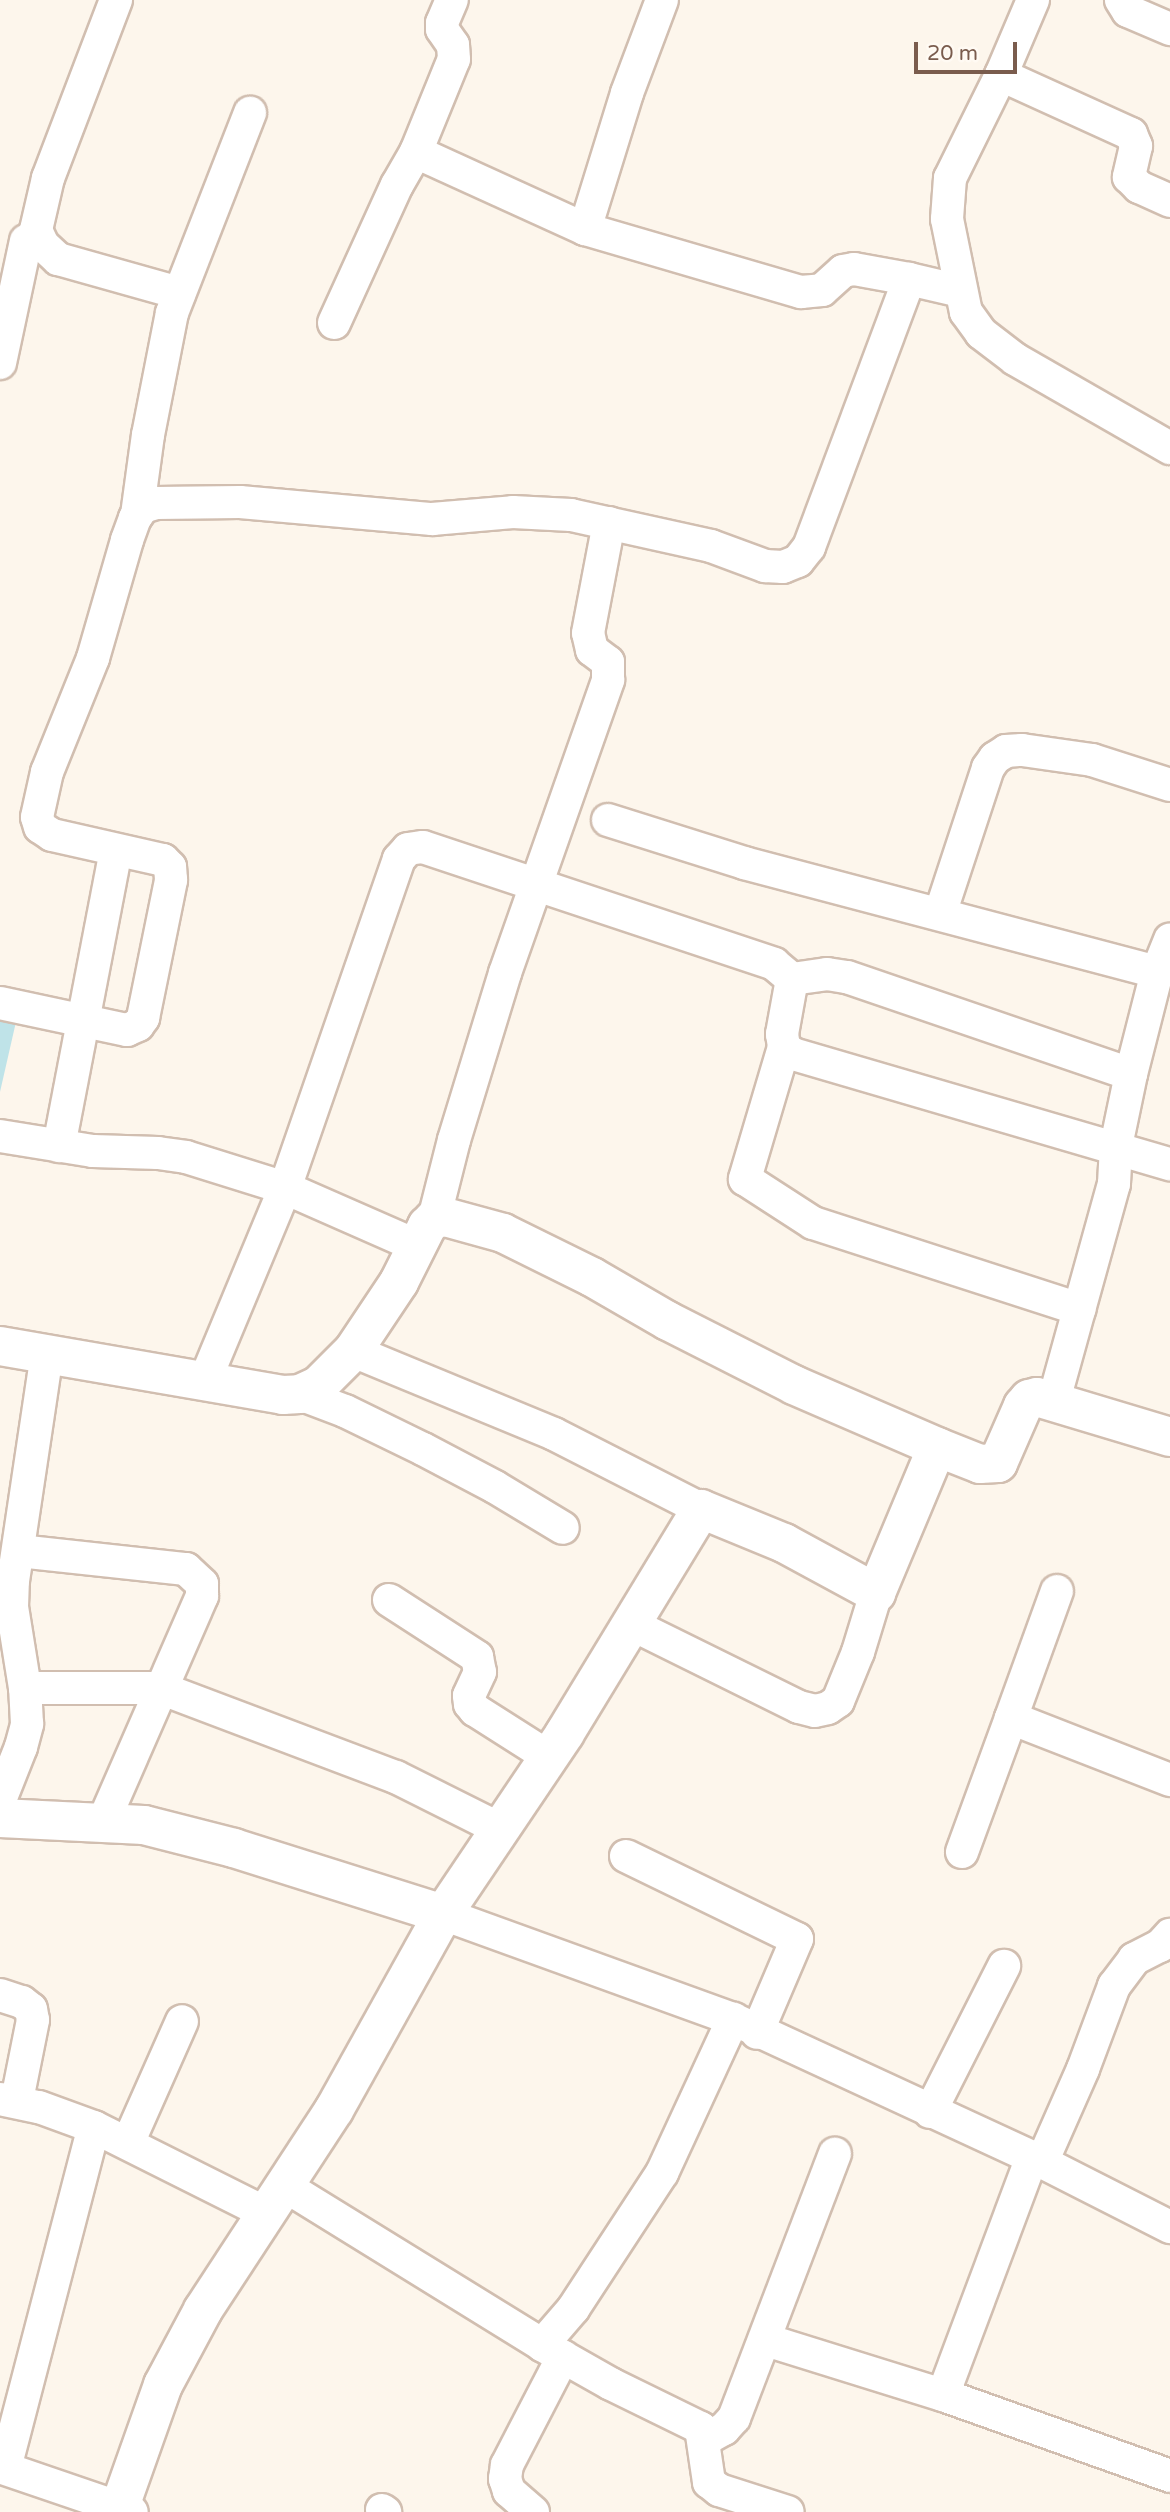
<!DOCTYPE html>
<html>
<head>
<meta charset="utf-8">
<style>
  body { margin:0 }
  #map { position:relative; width:1170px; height:2512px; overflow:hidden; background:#fdf6ec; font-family:"Varela Round",sans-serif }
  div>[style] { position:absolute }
  .water>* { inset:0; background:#bfe3e8 }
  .roads { filter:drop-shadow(2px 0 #d1beb0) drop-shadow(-2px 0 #d1beb0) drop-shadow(0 2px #d1beb0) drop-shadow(0 -2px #d1beb0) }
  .street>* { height:32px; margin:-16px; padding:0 16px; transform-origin:16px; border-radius:16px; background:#fff }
  .secondary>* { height:38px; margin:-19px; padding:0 19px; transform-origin:19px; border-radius:19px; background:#fff }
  span { translate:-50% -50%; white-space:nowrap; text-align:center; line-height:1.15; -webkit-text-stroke:7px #fffaf3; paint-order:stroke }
  .scale { position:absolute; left:914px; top:42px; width:103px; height:32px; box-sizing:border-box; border:4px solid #7a5c4d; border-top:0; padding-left:9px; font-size:21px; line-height:24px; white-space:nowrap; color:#7a5c4d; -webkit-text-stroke:5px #fffaf3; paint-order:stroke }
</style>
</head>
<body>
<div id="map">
  <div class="water">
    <i style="clip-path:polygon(0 1008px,18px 1013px,0 1092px)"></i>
  </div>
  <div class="roads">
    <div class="street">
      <i style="left:116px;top:0;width:191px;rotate:110.9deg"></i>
      <i style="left:48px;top:178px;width:53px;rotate:103deg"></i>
      <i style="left:36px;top:230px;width:17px;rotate:65deg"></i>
      <i style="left:43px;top:245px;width:21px;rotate:43deg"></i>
      <i style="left:58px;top:259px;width:126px;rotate:15.7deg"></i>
      <i style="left:1033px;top:0;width:82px;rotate:113.1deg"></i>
      <i style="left:1001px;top:75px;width:115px;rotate:116.3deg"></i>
      <i style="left:950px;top:178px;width:41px;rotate:94.2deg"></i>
      <i style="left:947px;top:219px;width:95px;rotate:78.5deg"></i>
      <i style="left:966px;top:312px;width:26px;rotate:54deg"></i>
      <i style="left:981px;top:333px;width:43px;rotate:37.4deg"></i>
      <i style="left:1015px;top:359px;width:179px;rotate:29.9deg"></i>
      <i style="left:1121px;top:0;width:13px;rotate:58deg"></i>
      <i style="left:1128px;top:11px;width:46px;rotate:23.2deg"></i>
      <i style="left:1001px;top:75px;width:143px;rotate:24.4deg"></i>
      <i style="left:1131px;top:134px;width:13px;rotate:67deg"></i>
      <i style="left:1136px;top:146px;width:32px;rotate:103deg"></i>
      <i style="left:1129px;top:177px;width:14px;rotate:45deg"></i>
      <i style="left:1139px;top:187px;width:34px;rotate:24deg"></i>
      <i style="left:416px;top:152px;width:100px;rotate:-67.8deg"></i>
      <i style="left:454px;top:59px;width:14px;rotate:-94deg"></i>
      <i style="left:453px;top:45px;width:19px;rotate:-125deg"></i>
      <i style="left:442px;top:29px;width:6px;rotate:-90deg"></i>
      <i style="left:442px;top:23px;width:25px;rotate:-67deg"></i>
      <i style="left:585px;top:229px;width:142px;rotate:-72.8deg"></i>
      <i style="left:627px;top:93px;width:99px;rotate:-69.4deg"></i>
      <i style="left:334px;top:323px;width:152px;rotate:-65.5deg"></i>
      <i style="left:397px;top:185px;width:38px;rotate:-60deg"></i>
      <i style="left:416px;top:152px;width:186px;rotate:24.5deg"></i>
      <i style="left:585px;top:229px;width:225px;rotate:16.3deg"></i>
      <i style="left:801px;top:292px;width:21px;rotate:-5deg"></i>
      <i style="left:822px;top:290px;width:28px;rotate:-42deg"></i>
      <i style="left:843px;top:271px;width:11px;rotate:-10deg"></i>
      <i style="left:854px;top:269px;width:56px;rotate:10.3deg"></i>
      <i style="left:0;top:363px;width:125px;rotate:-78deg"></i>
      <i style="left:137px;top:515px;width:81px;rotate:-82.2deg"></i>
      <i style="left:148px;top:435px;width:124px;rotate:-78.9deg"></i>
      <i style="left:172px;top:313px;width:215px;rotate:-68.7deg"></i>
      <i style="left:608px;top:820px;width:143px;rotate:17.5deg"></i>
      <i style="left:744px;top:863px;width:427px;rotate:14.8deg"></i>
      <i style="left:940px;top:914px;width:154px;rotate:-71.8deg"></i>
      <i style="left:988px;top:768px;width:12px;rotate:-55deg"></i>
      <i style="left:995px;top:758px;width:13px;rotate:-32deg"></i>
      <i style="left:1006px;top:751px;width:16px;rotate:-4deg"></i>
      <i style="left:1022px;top:750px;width:71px;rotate:8.1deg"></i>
      <i style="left:1092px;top:760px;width:82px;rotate:17.8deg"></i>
      <i style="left:792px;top:979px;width:35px;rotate:-8deg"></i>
      <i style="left:827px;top:974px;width:20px;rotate:9deg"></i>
      <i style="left:847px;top:977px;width:300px;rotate:18.9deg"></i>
      <i style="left:0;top:1003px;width:130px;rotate:12deg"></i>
      <i style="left:127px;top:1030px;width:12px;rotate:-24deg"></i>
      <i style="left:138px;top:1025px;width:9px;rotate:-54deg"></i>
      <i style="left:143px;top:1018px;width:141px;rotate:-78.5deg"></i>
      <i style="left:171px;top:880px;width:13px;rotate:-94deg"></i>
      <i style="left:170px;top:867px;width:10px;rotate:-135deg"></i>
      <i style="left:163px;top:860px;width:114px;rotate:-167.3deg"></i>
      <i style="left:52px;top:835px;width:14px;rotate:-146deg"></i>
      <i style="left:40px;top:827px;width:10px;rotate:-107deg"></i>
      <i style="left:37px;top:817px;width:46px;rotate:-77.5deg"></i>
      <i style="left:47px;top:772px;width:123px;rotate:-68deg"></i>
      <i style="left:93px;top:658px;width:123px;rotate:-73.9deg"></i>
      <i style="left:127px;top:540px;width:23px;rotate:-70deg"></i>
      <i style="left:135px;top:518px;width:14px;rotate:-54deg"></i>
      <i style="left:143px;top:507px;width:14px;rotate:-17deg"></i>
      <i style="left:156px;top:503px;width:84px;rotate:-0.7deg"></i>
      <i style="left:240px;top:502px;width:193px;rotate:5.1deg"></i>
      <i style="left:432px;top:519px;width:81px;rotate:-4.9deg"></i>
      <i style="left:513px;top:512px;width:58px;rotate:3deg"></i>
      <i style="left:571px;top:515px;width:143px;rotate:12.5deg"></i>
      <i style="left:711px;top:546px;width:58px;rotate:20.3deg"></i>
      <i style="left:765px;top:566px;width:18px;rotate:3deg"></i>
      <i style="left:783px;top:567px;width:16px;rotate:-22deg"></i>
      <i style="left:798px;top:561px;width:18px;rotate:-52deg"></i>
      <i style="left:809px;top:547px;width:286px;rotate:-69.5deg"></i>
      <i style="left:909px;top:279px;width:52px;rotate:13.2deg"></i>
      <i style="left:784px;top:1047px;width:138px;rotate:106.5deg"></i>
      <i style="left:745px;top:1179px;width:81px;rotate:32.9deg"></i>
      <i style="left:813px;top:1223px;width:280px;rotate:17.9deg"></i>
      <i style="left:0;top:1136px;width:94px;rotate:9.2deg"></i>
      <i style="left:93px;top:1151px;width:65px;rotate:1.8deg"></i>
      <i style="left:158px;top:1153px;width:28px;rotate:8deg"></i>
      <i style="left:186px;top:1157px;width:104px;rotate:17.4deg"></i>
      <i style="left:285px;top:1188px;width:208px;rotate:112.6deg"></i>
      <i style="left:59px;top:1146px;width:301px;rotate:-79.1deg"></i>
      <i style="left:434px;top:1219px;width:81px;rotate:-75.8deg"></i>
      <i style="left:454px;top:1140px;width:175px;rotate:-73deg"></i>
      <i style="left:505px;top:973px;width:311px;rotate:-70.6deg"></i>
      <i style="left:608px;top:680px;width:18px;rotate:-90deg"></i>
      <i style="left:608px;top:662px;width:20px;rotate:-143deg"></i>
      <i style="left:592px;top:650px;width:17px;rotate:-103deg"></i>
      <i style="left:588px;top:633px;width:112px;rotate:-79.2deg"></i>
      <i style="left:415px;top:1245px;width:142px;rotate:-156.3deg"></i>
      <i style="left:285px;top:1188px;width:348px;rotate:-70.9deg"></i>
      <i style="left:399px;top:859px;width:13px;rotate:-48deg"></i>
      <i style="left:408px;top:849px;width:15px;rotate:-8deg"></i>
      <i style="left:423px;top:847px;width:370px;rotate:18.4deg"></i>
      <i style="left:774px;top:964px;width:23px;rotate:40deg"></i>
      <i style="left:792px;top:979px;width:56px;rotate:100.3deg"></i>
      <i style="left:782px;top:1034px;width:13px;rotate:81deg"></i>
      <i style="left:784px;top:1047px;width:11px;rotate:38deg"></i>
      <i style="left:793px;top:1054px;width:393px;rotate:16.3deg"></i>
      <i style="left:353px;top:1351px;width:217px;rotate:22.4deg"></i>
      <i style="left:554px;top:1434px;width:165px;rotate:27deg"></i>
      <i style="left:300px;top:1394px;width:48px;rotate:20.7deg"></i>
      <i style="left:345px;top:1411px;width:87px;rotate:26deg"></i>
      <i style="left:423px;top:1449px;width:81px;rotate:27.8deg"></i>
      <i style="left:495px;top:1487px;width:79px;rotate:31.1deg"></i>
      <i style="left:1054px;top:1400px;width:224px;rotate:-74.5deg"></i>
      <i style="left:1114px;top:1184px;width:38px;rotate:-87deg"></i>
      <i style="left:1116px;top:1146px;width:74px;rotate:-78.2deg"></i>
      <i style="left:1131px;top:1074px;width:105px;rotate:-75.7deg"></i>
      <i style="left:1157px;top:972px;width:35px;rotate:-68deg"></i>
      <i style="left:19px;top:1551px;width:168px;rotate:6.2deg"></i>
      <i style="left:186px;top:1569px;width:22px;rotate:43deg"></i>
      <i style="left:202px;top:1584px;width:12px;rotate:90deg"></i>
      <i style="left:202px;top:1596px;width:248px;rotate:113.6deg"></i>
      <i style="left:389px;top:1600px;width:105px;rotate:32.9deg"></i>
      <i style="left:477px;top:1657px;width:15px;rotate:79deg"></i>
      <i style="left:480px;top:1672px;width:26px;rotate:115deg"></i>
      <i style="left:469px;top:1696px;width:8px;rotate:83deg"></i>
      <i style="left:470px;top:1704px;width:8px;rotate:50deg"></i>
      <i style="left:475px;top:1710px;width:88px;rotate:32.4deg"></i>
      <i style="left:631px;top:1624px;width:187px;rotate:26.3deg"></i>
      <i style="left:799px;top:1707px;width:16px;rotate:14deg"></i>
      <i style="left:815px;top:1711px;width:13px;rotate:-13deg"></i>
      <i style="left:828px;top:1708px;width:12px;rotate:-35deg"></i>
      <i style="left:838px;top:1701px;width:53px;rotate:-67.8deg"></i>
      <i style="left:858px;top:1652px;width:62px;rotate:-73deg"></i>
      <i style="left:25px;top:1688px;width:135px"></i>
      <i style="left:160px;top:1688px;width:252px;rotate:20.7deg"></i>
      <i style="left:396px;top:1777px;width:116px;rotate:26.6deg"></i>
      <i style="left:1011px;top:1718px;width:135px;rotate:-70.1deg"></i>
      <i style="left:0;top:1800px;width:57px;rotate:-68.4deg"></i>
      <i style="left:21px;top:1747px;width:24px;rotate:-75deg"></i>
      <i style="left:27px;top:1724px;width:36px;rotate:-93deg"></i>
      <i style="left:25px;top:1688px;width:82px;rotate:-99.1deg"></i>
      <i style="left:12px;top:1607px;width:26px;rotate:-88deg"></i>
      <i style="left:13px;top:1581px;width:230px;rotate:-81.5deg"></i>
      <i style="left:962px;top:1852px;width:143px;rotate:-69.9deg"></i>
      <i style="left:1011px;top:1718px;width:171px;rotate:21.3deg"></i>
      <i style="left:626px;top:1856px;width:190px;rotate:25.9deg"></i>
      <i style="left:797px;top:1939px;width:102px;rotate:113.1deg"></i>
      <i style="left:0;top:1995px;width:23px;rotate:18deg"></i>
      <i style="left:22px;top:2002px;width:11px;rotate:38deg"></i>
      <i style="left:31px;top:2009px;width:11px;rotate:80deg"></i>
      <i style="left:33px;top:2020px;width:82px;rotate:101.3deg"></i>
      <i style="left:733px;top:2019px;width:340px;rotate:24.8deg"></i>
      <i style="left:1042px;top:2162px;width:144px;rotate:26.9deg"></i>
      <i style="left:0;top:2099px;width:40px;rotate:12deg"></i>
      <i style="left:39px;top:2107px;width:59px;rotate:20deg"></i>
      <i style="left:94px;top:2127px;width:192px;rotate:26.6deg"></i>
      <i style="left:930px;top:2112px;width:164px;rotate:-63.1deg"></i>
      <i style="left:128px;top:2143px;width:133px;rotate:-66.1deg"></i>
      <i style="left:1042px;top:2162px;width:102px;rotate:-66.2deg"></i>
      <i style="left:1083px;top:2069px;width:89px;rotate:-69.5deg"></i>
      <i style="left:1114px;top:1986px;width:34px;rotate:-53deg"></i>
      <i style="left:1134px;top:1959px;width:29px;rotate:-27deg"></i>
      <i style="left:1160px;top:1946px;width:15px;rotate:-48deg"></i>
      <i style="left:285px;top:2186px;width:302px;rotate:31.7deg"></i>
      <i style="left:542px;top:2345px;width:48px;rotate:-49.3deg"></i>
      <i style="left:573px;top:2309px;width:163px;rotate:-56.8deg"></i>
      <i style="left:662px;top:2173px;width:170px;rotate:-65.2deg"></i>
      <i style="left:733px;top:2019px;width:308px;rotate:-160.1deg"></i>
      <i style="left:766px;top:2340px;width:185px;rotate:17.3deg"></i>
      <i style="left:943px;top:2395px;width:241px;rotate:19.6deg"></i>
      <i style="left:542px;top:2345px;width:79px;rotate:29.5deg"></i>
      <i style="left:611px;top:2384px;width:100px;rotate:26.1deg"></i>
      <i style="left:701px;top:2428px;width:55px;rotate:81.6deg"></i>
      <i style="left:709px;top:2482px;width:13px;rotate:39deg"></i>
      <i style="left:719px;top:2490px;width:72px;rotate:17.7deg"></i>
      <i style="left:943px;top:2395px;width:254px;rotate:-69.5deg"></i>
      <i style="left:704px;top:2440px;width:23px;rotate:-29deg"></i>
      <i style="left:724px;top:2429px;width:15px;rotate:-48deg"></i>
      <i style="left:734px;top:2418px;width:283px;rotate:-69.1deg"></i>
      <i style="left:0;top:2467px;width:139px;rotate:18.8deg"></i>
      <i style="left:5px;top:2468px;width:352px;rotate:-75.4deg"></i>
      <i style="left:382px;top:2510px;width:4px;rotate:34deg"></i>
      <i style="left:533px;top:2512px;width:32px;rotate:-139deg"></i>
      <i style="left:509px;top:2491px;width:13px;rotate:-108deg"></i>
      <i style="left:505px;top:2479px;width:14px;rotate:-82deg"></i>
      <i style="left:507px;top:2465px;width:122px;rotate:-62.6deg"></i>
    </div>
    <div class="secondary">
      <i style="left:0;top:1346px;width:287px;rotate:9.8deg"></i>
      <i style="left:283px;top:1395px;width:17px;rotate:-3deg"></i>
      <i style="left:300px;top:1394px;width:21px;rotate:-25deg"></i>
      <i style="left:319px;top:1385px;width:48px;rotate:-45deg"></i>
      <i style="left:353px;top:1351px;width:83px;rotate:-56.3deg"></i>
      <i style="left:399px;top:1282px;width:63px;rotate:-63.4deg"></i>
      <i style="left:427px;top:1226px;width:10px;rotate:-45deg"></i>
      <i style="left:434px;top:1219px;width:11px;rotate:-10deg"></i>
      <i style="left:445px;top:1217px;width:60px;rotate:15.4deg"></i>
      <i style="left:503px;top:1233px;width:99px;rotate:26.3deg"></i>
      <i style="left:592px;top:1277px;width:88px;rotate:30.1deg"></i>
      <i style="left:668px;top:1321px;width:141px;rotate:26.9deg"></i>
      <i style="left:794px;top:1385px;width:156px;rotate:23.4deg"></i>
      <i style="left:0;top:1818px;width:144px;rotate:2.8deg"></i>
      <i style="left:144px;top:1825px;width:93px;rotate:14.3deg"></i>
      <i style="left:234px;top:1848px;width:219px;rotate:17.5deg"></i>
      <i style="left:118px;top:2512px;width:135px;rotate:-70.5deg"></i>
      <i style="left:163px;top:2385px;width:85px;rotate:-61.9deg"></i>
      <i style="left:203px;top:2310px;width:239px;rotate:-56.8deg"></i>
      <i style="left:334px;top:2110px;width:224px;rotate:-60.9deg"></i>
      <i style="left:443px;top:1914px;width:218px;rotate:-56deg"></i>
      <i style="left:565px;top:1733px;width:262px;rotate:-58.7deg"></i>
      <i style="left:701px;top:1509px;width:90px;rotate:22.3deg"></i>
      <i style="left:784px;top:1543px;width:105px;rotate:28.5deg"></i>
      <i style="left:876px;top:1593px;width:158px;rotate:-67.3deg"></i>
      <i style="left:937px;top:1447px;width:46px;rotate:21.6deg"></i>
      <i style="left:980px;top:1464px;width:18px;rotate:-3deg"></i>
      <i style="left:998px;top:1463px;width:62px;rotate:-66.3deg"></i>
      <i style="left:1023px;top:1406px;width:9px;rotate:-49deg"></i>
      <i style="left:1029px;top:1399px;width:8px;rotate:-14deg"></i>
      <i style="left:1037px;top:1397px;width:139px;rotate:16.7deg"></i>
    </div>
  </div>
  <div class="scale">20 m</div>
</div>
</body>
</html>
